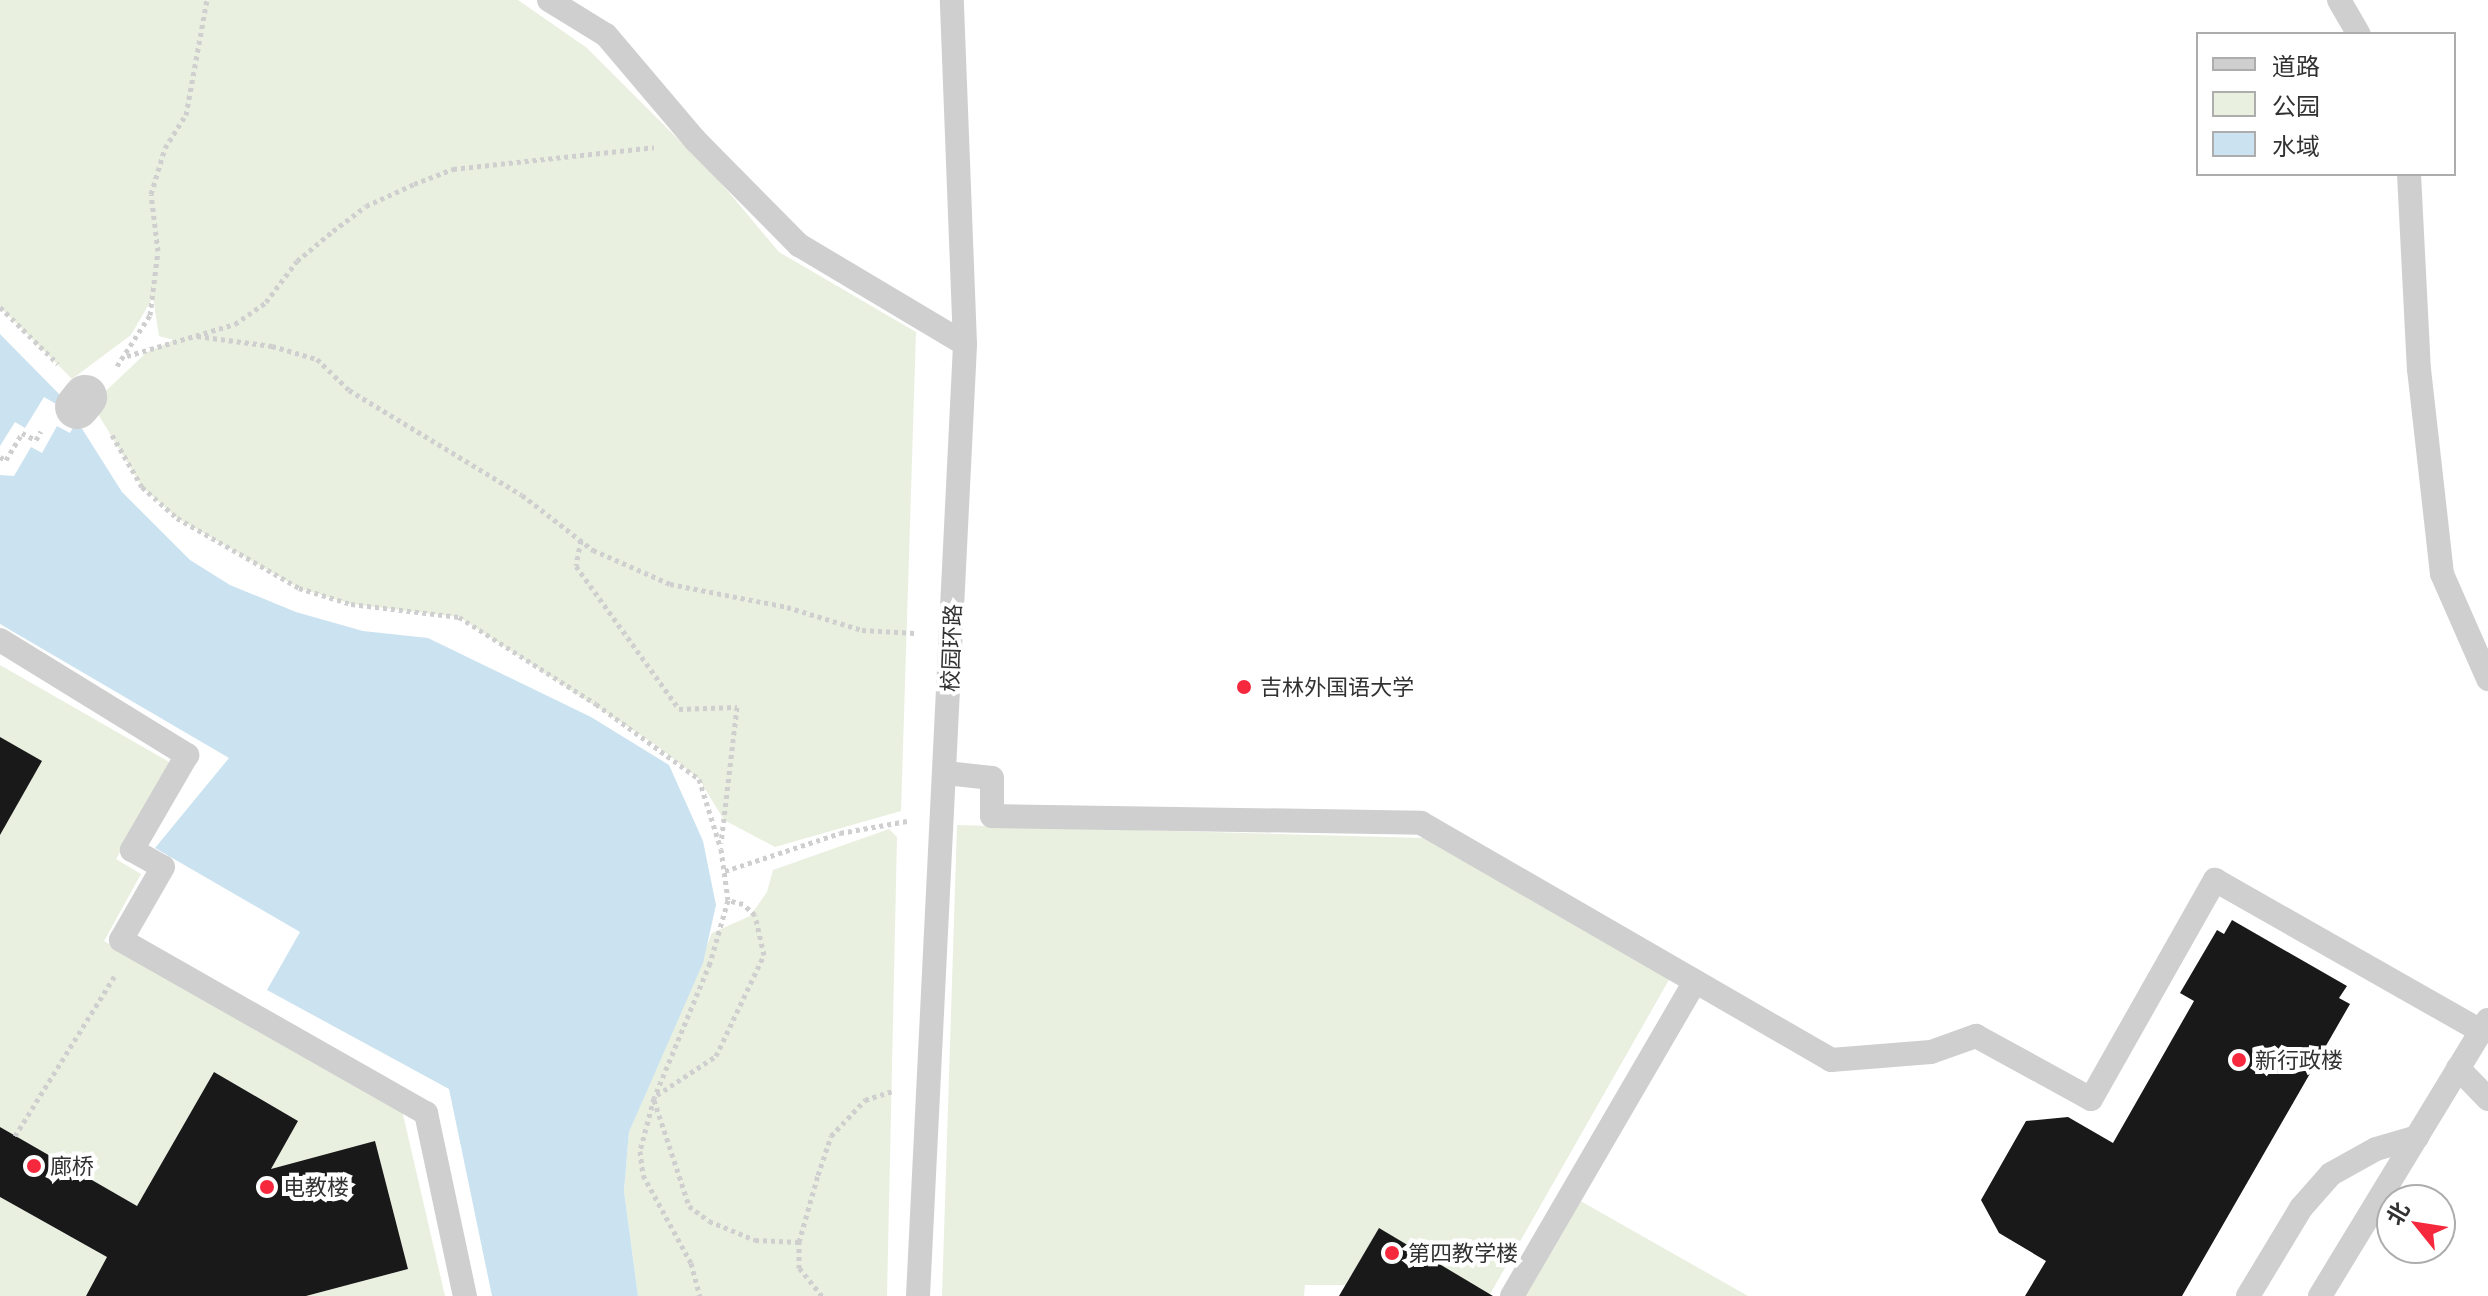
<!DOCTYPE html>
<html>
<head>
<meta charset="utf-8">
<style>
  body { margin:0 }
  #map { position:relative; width:2488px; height:1296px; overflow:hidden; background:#fff; font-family:Barlow,"Noto Sans SC",sans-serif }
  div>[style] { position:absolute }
  .green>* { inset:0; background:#e9f0e0 }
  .water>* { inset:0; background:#cbe3f0 }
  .pier>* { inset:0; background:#fff }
  .building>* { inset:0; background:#191919 }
  .path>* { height:5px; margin-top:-2.5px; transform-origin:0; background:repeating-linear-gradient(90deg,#cfcfcf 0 4px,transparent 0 8px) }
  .lane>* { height:24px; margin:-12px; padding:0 12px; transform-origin:12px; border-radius:12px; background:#cfcfcf }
  .street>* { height:44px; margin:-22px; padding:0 22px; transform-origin:22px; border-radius:22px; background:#cfcfcf }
  .dots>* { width:22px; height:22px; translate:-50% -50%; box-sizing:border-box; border:4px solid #fff; border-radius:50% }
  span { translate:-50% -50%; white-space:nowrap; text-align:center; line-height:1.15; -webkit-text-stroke:8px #fff; paint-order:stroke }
  .street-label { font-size:22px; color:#323232 }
  .poi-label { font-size:22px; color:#323232 }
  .left { translate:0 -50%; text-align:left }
  .legend { position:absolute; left:2196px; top:32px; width:260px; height:144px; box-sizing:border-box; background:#fff; border:2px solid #adadad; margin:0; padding:10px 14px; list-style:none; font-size:24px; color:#323232 }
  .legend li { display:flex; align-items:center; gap:16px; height:40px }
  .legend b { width:40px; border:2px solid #adadad }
  .north { position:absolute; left:2376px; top:1184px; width:80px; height:80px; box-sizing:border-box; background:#fff; border:2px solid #adadad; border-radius:50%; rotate:300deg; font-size:22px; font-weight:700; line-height:32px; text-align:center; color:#323232 }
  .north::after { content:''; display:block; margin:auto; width:28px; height:36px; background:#f5283e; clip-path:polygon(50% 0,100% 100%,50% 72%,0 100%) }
</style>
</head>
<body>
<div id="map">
  <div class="green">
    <i style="clip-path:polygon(0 0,518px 0,587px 48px,716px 177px,779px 252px,916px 332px,901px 811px,775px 847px,724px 820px,699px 779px,657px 746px,459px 617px,351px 604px,299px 588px,177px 518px,142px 487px,92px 404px,147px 352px,174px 340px,159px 336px,153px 297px,131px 335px,72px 379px,0 307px)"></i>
    <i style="clip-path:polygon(0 665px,171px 763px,116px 859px,141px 874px,104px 941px,402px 1110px,445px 1296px,306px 1296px,408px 1269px,375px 1142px,271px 1169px,298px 1121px,214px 1072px,137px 1206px,0 1127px)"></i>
    <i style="clip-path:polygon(957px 825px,1423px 838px,1670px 978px,1489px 1296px,1379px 1229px,1345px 1285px,1305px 1285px,1304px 1296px,942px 1296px)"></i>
    <i style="clip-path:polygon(889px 829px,897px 837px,887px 1296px,638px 1296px,624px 1191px,629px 1132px,712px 933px,750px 916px,767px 892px,773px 870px)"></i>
    <i style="clip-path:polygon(0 1197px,69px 1236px,121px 1232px,86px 1296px,0 1296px)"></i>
    <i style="clip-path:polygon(1577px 1199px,1748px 1296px,1522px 1296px)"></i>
  </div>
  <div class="water">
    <i style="clip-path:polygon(0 334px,62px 397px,122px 492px,190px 560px,230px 585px,296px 612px,363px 631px,428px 638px,591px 717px,669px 765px,703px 841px,716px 905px,703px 963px,629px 1132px,624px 1191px,638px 1296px,492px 1296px,449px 1089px,267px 990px,300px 932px,155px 848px,229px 758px,0 624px)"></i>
  </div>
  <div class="pier">
    <i style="clip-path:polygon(61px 391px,79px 416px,70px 433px,57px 426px,42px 453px,31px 447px,14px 476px,0 475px,0 446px,15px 422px,25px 428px,44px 397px,56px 404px)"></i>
  </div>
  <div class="building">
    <i style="clip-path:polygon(0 737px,42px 761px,0 835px)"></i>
    <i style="clip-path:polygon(2232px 920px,2347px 986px,2339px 998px,2350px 1004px,2182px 1296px,2025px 1296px,2046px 1261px,1999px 1233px,1981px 1200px,2026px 1121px,2068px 1117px,2113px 1143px,2194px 1001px,2180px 993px,2217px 930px,2224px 934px)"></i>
    <i style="clip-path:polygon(214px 1072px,298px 1121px,271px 1169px,375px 1141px,408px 1269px,306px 1296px,86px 1296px,107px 1257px,0 1197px,0 1127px,137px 1206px)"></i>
    <i style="clip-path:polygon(1379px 1228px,1493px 1296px,1339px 1296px)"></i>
  </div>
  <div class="path">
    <i style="left:0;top:307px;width:81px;rotate:44.5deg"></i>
    <i style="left:197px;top:336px;width:76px;rotate:7.6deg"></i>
    <i style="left:272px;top:346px;width:47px;rotate:16.1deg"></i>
    <i style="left:317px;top:359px;width:45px;rotate:44.1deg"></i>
    <i style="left:349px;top:390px;width:202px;rotate:31.3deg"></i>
    <i style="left:522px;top:495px;width:90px;rotate:37.8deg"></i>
    <i style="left:593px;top:550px;width:84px;rotate:23.8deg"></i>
    <i style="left:670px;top:584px;width:119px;rotate:11.1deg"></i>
    <i style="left:787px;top:607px;width:78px;rotate:17deg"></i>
    <i style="left:862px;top:630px;width:53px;rotate:3.2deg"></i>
    <i style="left:127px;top:356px;width:113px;rotate:-16.5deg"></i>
    <i style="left:235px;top:324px;width:38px;rotate:-35deg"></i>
    <i style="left:266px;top:302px;width:51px;rotate:-52.9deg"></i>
    <i style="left:297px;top:261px;width:47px;rotate:-39.8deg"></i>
    <i style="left:333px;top:231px;width:41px;rotate:-37.1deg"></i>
    <i style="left:366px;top:206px;width:53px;rotate:-24.6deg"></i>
    <i style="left:414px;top:184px;width:42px;rotate:-21deg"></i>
    <i style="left:453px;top:169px;width:202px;rotate:-6.2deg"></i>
    <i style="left:117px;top:366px;width:61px;rotate:-57.1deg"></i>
    <i style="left:150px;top:315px;width:64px;rotate:-82.9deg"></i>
    <i style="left:158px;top:251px;width:57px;rotate:-97deg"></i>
    <i style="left:151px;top:194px;width:48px;rotate:-73.1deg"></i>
    <i style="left:165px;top:148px;width:39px;rotate:-58deg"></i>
    <i style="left:186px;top:115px;width:117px;rotate:-79.7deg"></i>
    <i style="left:112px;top:435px;width:60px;rotate:60deg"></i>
    <i style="left:142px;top:487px;width:47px;rotate:41.5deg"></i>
    <i style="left:177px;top:518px;width:141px;rotate:29.8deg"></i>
    <i style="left:299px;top:588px;width:54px;rotate:17.1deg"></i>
    <i style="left:351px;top:604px;width:109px;rotate:6.9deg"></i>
    <i style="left:459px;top:617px;width:162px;rotate:32.4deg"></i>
    <i style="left:596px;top:704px;width:127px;rotate:36.1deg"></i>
    <i style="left:699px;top:779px;width:73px;rotate:72.6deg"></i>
    <i style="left:721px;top:849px;width:51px;rotate:82.2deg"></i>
    <i style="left:728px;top:900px;width:66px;rotate:105.9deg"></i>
    <i style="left:710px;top:963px;width:146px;rotate:112.5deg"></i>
    <i style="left:654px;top:1098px;width:55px;rotate:104.8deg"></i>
    <i style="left:640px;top:1151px;width:24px;rotate:83deg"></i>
    <i style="left:643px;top:1175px;width:100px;rotate:61.4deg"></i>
    <i style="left:691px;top:1263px;width:34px;rotate:75deg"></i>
    <i style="left:0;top:457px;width:7px;rotate:27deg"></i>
    <i style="left:6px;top:460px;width:31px;rotate:-59deg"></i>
    <i style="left:22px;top:433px;width:16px;rotate:27deg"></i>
    <i style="left:36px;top:440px;width:10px;rotate:-61deg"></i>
    <i style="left:581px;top:540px;width:26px;rotate:101deg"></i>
    <i style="left:576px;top:566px;width:176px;rotate:54.2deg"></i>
    <i style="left:679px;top:709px;width:58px;rotate:-2deg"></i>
    <i style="left:737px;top:707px;width:137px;rotate:96.7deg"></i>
    <i style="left:725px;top:871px;width:121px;rotate:-18.3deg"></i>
    <i style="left:840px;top:833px;width:68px;rotate:-10.2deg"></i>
    <i style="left:657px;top:1095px;width:71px;rotate:-33.5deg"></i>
    <i style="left:716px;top:1056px;width:112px;rotate:-64.6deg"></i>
    <i style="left:764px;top:955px;width:41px;rotate:-102.7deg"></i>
    <i style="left:755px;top:915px;width:16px;rotate:-137deg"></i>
    <i style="left:743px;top:904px;width:16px;rotate:-165deg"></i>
    <i style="left:654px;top:1100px;width:112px;rotate:71.7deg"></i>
    <i style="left:689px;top:1206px;width:25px;rotate:37deg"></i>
    <i style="left:709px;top:1221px;width:50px;rotate:22.4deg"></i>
    <i style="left:755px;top:1240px;width:44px;rotate:2.6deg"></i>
    <i style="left:15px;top:1136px;width:191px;rotate:-58.1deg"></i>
    <i style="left:822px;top:1296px;width:36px;rotate:-129deg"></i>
    <i style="left:799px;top:1268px;width:26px;rotate:-90deg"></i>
    <i style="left:799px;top:1242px;width:70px;rotate:-74.2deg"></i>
    <i style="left:818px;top:1175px;width:41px;rotate:-71.6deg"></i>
    <i style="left:831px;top:1136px;width:50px;rotate:-46.6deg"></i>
    <i style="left:865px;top:1100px;width:28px;rotate:-18deg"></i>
  </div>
  <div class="lane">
    <i style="left:549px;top:0;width:67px;rotate:31.6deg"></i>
    <i style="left:606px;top:35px;width:138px;rotate:49.7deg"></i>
    <i style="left:695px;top:140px;width:148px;rotate:45.3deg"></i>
    <i style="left:799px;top:245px;width:193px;rotate:30.8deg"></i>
    <i style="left:2339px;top:0;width:39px;rotate:60deg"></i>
    <i style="left:2409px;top:174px;width:195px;rotate:87.1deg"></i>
    <i style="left:2419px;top:369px;width:206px;rotate:83.6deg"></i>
    <i style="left:2442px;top:574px;width:115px;rotate:66.3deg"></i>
    <i style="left:0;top:640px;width:220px;rotate:31.6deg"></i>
    <i style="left:187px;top:755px;width:110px;rotate:120.1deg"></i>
    <i style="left:132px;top:850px;width:35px;rotate:29deg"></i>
    <i style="left:163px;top:867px;width:84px;rotate:119.9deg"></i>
    <i style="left:121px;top:940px;width:351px;rotate:29.6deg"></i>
    <i style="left:426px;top:1113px;width:187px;rotate:78deg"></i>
    <i style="left:946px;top:773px;width:46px;rotate:6.2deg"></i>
    <i style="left:992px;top:778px;width:38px;rotate:90deg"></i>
    <i style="left:992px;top:816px;width:429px;rotate:0.9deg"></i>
    <i style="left:1421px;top:823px;width:474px;rotate:30deg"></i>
    <i style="left:1831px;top:1060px;width:100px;rotate:-4.6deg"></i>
    <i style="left:1931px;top:1052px;width:48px;rotate:-19.6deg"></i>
    <i style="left:1976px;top:1036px;width:131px;rotate:28.7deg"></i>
    <i style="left:2091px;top:1099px;width:252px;rotate:-60.5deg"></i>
    <i style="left:2215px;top:880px;width:306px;rotate:29.6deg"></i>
    <i style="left:2458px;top:1068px;width:43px;rotate:45.9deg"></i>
    <i style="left:918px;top:1296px;width:953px;rotate:-87.17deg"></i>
    <i style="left:965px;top:344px;width:344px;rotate:-92.2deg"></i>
    <i style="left:1512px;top:1296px;width:364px;rotate:-59.8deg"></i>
    <i style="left:2248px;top:1296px;width:103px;rotate:-58.9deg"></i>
    <i style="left:2301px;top:1208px;width:45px;rotate:-48.6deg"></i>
    <i style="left:2331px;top:1174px;width:51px;rotate:-29.1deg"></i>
    <i style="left:2376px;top:1149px;width:43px;rotate:-16.3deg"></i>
    <i style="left:2320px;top:1296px;width:323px;rotate:-58.7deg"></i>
  </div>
  <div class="street">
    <i style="left:77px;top:407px;width:13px;rotate:-51deg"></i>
  </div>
  <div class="dots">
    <i style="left:1244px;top:687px;background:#f5283e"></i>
    <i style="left:2239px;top:1060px;background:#f5283e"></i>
    <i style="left:34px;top:1166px;background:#f5283e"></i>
    <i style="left:267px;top:1187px;background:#f5283e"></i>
    <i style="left:1392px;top:1253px;background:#f5283e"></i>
  </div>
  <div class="street-label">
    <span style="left:951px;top:648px;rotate:-88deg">校园环路</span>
  </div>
  <div class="poi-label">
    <span class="left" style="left:1260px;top:687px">吉林外国语大学</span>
    <span class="left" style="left:2255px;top:1060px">新行政楼</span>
    <span class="left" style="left:50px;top:1166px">廊桥</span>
    <span class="left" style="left:283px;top:1187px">电教楼</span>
    <span class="left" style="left:1408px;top:1253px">第四教学楼</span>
  </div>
  <ul class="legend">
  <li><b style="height:10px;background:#cfcfcf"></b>道路</li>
  <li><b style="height:22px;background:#e9f0e0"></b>公园</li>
  <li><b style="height:22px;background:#cbe3f0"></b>水域</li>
  </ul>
  <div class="north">北</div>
</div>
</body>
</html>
